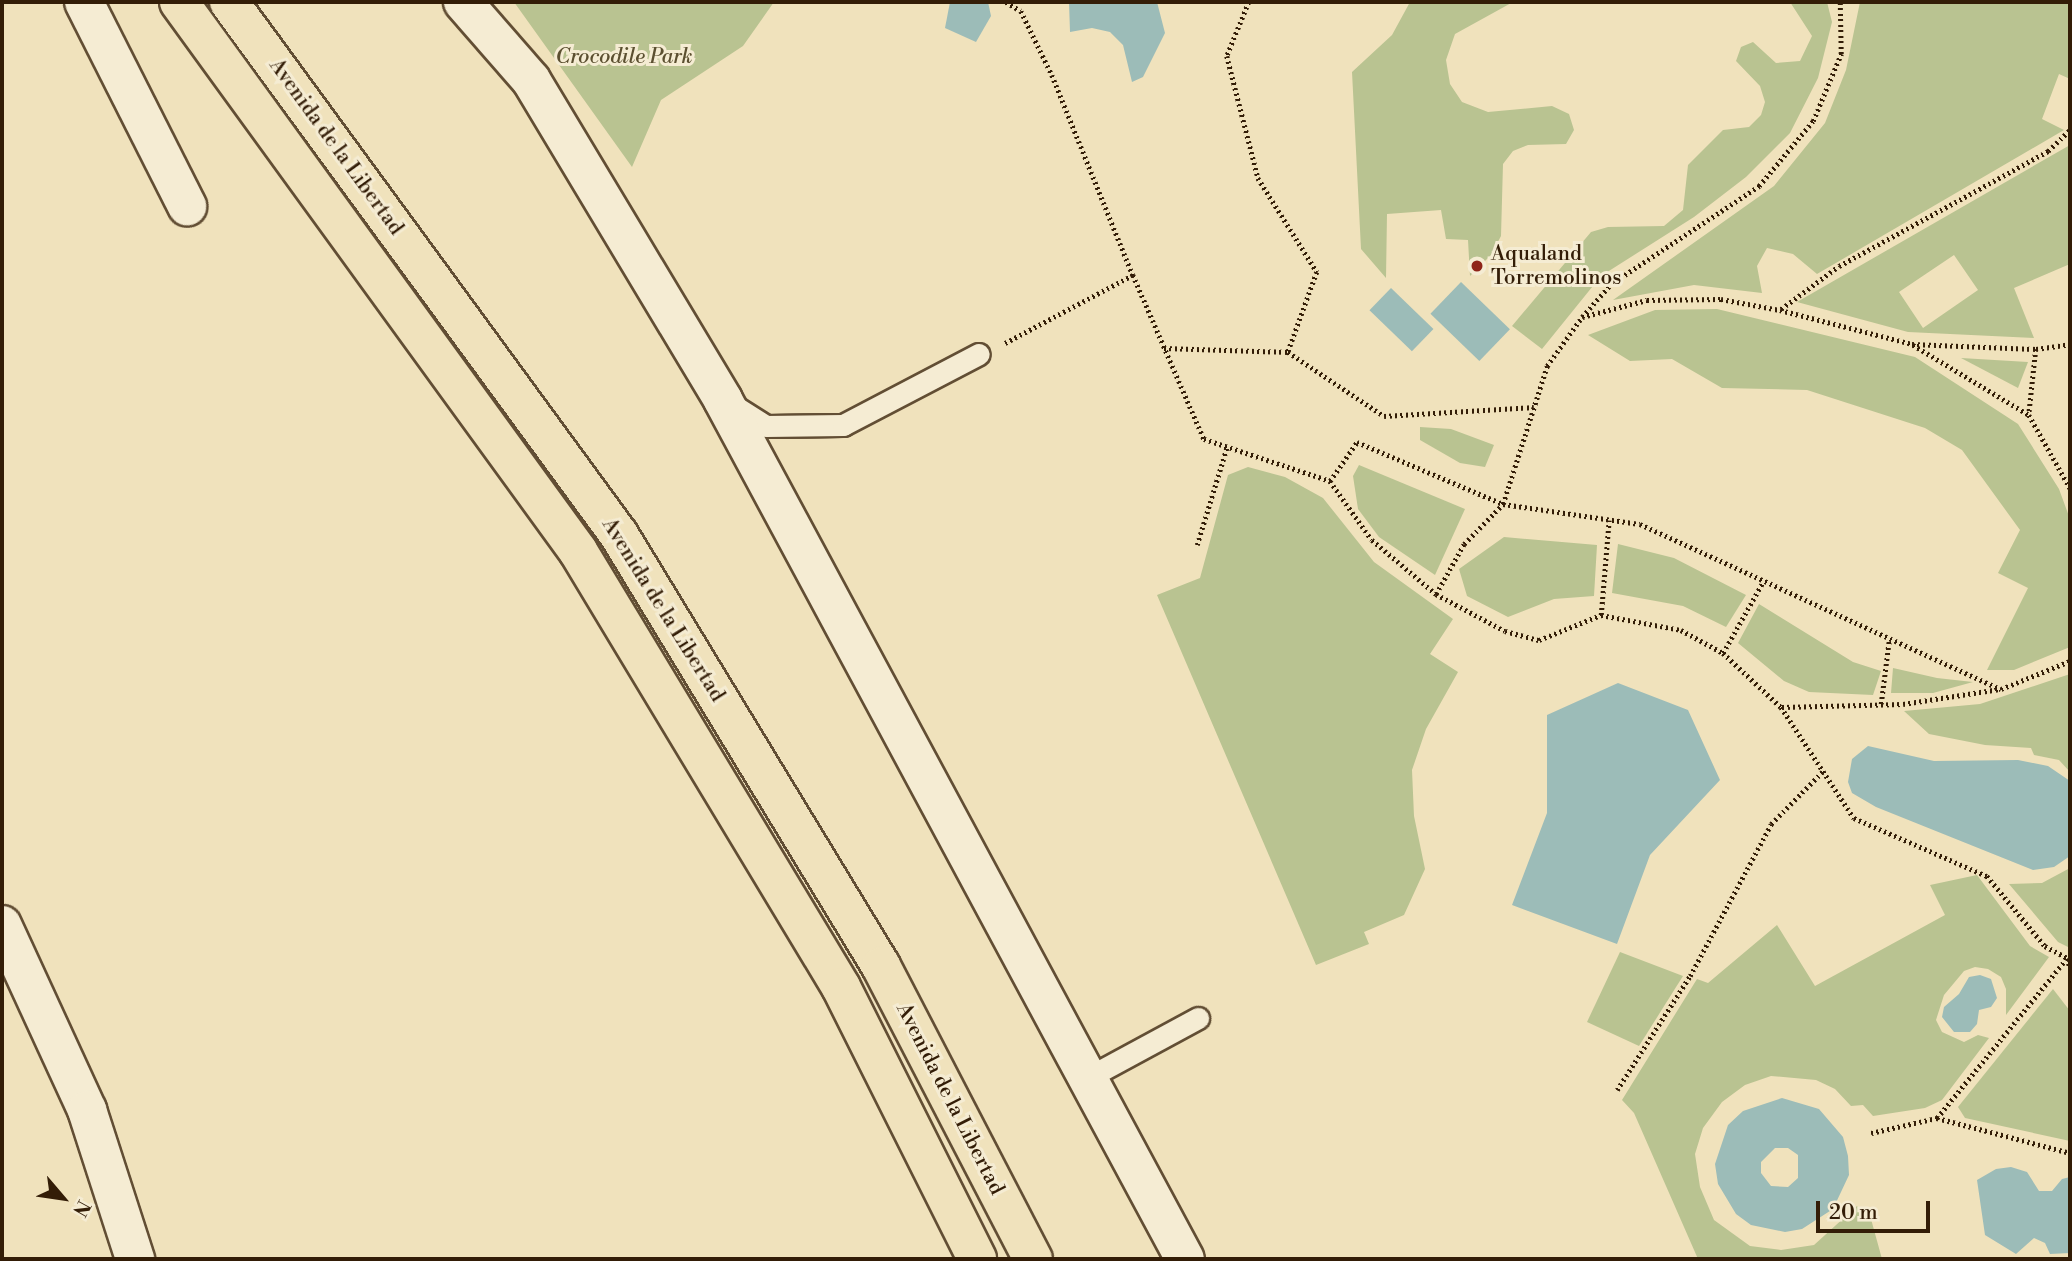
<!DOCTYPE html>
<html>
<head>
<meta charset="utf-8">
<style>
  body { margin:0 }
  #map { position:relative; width:2072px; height:1261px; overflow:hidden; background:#f0e2bc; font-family:"Libre Bodoni",serif }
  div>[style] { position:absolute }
  .green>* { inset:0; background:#b9c391 }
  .water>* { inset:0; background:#9cbcb8; transform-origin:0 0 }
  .path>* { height:4.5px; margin-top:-2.25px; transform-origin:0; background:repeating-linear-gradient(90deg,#331d07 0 2px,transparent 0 5.5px) }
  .roads { filter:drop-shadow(2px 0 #624e34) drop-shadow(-2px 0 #624e34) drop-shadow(0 2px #624e34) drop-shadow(0 -2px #624e34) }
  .service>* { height:21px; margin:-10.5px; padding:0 10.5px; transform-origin:10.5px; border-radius:10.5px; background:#f5ecd3 }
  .minor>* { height:38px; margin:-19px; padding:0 19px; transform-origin:19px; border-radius:19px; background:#f5ecd3 }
  .primary>* { height:38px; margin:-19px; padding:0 19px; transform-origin:19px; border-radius:19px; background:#f0e2bc }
  .dots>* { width:19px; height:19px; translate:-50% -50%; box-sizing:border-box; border:4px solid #f5ecd3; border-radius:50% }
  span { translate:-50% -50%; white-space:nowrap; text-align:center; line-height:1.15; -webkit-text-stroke:6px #f5ecd3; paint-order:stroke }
  .park-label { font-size:21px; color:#5b4f30; font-style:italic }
  .street-label { font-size:21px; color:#331d07 }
  .poi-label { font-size:21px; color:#331d07 }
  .left { translate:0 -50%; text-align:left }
  .frame { position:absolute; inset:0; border:4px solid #331d07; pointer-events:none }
  .north { position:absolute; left:28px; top:1163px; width:70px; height:70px; -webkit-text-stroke:5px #f5ecd3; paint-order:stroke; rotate:119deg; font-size:19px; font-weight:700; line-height:28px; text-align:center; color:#331d07 }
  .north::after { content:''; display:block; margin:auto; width:24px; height:32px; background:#331d07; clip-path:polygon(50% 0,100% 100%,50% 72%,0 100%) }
  .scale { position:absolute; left:1816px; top:1201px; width:114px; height:32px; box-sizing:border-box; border:4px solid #331d07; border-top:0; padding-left:9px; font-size:21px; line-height:24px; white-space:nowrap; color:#331d07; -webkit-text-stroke:5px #f5ecd3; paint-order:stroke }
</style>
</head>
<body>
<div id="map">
  <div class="green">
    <i style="clip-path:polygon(514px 2px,774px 2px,743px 46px,661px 100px,632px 167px)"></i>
    <i style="clip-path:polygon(1410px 2px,1513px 2px,1455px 34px,1446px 60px,1450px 84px,1462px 102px,1488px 112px,1552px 106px,1569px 114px,1574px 130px,1566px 144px,1528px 145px,1513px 151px,1503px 164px,1501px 236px,1491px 255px,1470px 276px,1468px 240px,1446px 239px,1441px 210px,1387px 214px,1386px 278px,1361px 249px,1352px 72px,1392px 35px)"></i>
    <i style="clip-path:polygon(1790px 2px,1827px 2px,1832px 22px,1818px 78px,1790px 133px,1746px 177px,1694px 217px,1601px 276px,1542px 349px,1512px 326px,1591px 232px,1608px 227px,1664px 226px,1683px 210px,1688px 165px,1723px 130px,1749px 127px,1761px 115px,1765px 102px,1760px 86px,1736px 61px,1741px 47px,1753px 42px,1776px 63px,1800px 61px,1812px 36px)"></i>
    <i style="clip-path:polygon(1860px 2px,2070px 2px,2070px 79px,2059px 74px,2042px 119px,2064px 130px,1817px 274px,1793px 254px,1767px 248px,1757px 266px,1762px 293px,1694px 285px,1613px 300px,1774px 186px,1825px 123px,1846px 70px)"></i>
    <i style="clip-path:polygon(evenodd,2070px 145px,2070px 264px,2014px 288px,2034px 338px,1908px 332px,1797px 302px,2070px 145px,1954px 255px,1978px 290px,1923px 328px,1899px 292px,1954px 255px)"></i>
    <i style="clip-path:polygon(1717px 309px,1915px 357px,2018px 424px,2059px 489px,2070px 519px,2070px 647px,2014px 670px,1987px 670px,2028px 588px,1998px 573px,2020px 530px,1962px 450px,1925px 428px,1807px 390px,1722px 388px,1672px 359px,1630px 361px,1588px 335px,1655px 310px)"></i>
    <i style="clip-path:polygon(1961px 358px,2028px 362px,2018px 388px)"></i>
    <i style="clip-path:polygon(1420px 427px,1451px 429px,1494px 445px,1485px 467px,1460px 463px,1420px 440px)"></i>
    <i style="clip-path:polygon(1359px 465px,1465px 509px,1435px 575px,1379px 537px,1358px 509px,1353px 476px)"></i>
    <i style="clip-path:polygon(1248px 467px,1285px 477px,1323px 498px,1374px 562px,1453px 619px,1430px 654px,1458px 672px,1426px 729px,1412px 770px,1414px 816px,1425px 869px,1404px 915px,1364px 932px,1369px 944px,1316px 965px,1157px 595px,1200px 578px,1228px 475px)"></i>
    <i style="clip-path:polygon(1504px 537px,1597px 545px,1594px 596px,1554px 599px,1508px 617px,1467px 596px,1459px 569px)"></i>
    <i style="clip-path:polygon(1618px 544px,1674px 558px,1746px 595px,1726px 627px,1683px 606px,1612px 593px)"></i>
    <i style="clip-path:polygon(1759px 604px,1853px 662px,1881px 671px,1873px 695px,1809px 692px,1784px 681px,1738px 643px)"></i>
    <i style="clip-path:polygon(1893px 668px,1937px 678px,1973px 682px,1933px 693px,1891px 693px)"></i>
    <i style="clip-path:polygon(2070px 674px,2070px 772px,2059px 760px,2034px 755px,2031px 748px,1985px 745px,1929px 734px,1904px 711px,1980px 704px)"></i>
    <i style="clip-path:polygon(2070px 868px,2070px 948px,2058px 942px,2009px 884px,2042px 883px)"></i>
    <i style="clip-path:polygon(1977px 875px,2030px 946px,2049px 957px,2006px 1015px,2006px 989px,2001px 977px,1988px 969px,1975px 967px,1964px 971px,1944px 995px,1936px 1020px,1942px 1032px,1964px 1042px,1978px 1035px,1989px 1038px,1942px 1100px,1925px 1108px,1873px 1116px,1863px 1105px,1851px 1106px,1835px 1089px,1816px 1080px,1771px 1076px,1745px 1085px,1722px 1102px,1703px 1128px,1695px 1154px,1700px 1187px,1714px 1220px,1750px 1246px,1781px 1250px,1814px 1245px,1857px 1206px,1871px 1219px,1882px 1259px,1698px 1259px,1634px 1113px,1622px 1100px,1697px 979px,1708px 983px,1777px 925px,1815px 986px,1945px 915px,1930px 885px)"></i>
    <i style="clip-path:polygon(1620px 952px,1683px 976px,1639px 1046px,1587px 1022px)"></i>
    <i style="clip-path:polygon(2053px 989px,2070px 1011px,2070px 1141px,1965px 1118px,1958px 1107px)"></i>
  </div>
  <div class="water">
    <i style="clip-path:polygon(950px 2px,988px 2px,991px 16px,976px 42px,945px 28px)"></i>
    <i style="clip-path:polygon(1069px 2px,1157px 2px,1165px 33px,1143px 77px,1132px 82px,1123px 45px,1110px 32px,1092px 28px,1070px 32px)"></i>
    <i style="left:1461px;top:282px;width:68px;height:44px;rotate:44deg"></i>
    <i style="left:1391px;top:288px;width:59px;height:31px;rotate:44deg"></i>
    <i style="clip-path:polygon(1618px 683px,1688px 710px,1720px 780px,1650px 855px,1617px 944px,1512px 905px,1547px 813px,1547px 715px)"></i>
    <i style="clip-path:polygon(1868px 746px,1934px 761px,2018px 760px,2048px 766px,2070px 781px,2070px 856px,2054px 867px,2033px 870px,1876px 807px,1852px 793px,1848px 782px,1852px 759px)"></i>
    <i style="clip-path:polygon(1980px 975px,1991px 979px,1997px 998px,1991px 1007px,1979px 1010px,1977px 1024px,1970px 1032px,1954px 1032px,1942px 1017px,1944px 1007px,1959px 994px,1969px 977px)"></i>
    <i style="clip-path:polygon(evenodd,1782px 1098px,1819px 1109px,1843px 1137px,1848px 1156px,1849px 1175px,1833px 1209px,1802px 1229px,1785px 1232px,1751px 1225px,1736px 1214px,1718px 1184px,1715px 1164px,1728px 1125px,1743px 1111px,1782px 1098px,1775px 1148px,1788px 1148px,1798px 1155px,1798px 1178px,1788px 1187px,1771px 1186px,1761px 1173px,1761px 1162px,1775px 1148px)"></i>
    <i style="clip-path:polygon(2011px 1167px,2027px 1172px,2039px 1191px,2052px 1191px,2062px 1179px,2070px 1177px,2070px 1253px,2050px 1254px,2045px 1243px,2034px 1238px,2016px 1254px,1985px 1235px,1977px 1180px,1996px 1169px)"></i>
  </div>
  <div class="path">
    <i style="left:1006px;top:2px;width:17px;rotate:31deg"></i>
    <i style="left:1021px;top:11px;width:71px;rotate:64.2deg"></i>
    <i style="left:1052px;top:75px;width:216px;rotate:68deg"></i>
    <i style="left:1249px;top:2px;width:58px;rotate:112.2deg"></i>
    <i style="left:1227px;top:56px;width:126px;rotate:75.7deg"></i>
    <i style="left:1258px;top:178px;width:111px;rotate:57.9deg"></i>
    <i style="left:1317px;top:272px;width:85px;rotate:109.9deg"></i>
    <i style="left:1781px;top:309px;width:72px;rotate:-36.6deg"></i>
    <i style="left:1839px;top:266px;width:239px;rotate:-28.8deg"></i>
    <i style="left:2048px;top:151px;width:30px;rotate:-44deg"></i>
    <i style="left:1582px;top:317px;width:67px;rotate:-14.7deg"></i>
    <i style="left:1647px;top:300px;width:74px;rotate:-0.8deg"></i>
    <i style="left:1721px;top:299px;width:60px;rotate:10.6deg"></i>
    <i style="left:1780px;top:310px;width:136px;rotate:14.4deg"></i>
    <i style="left:1912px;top:344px;width:124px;rotate:2.3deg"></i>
    <i style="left:2036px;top:349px;width:34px;rotate:-8deg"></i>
    <i style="left:1005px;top:343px;width:145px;rotate:-28deg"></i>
    <i style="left:1133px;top:275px;width:179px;rotate:66.6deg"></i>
    <i style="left:1204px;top:439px;width:133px;rotate:18.4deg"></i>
    <i style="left:1330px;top:481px;width:72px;rotate:54.6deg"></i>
    <i style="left:1372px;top:540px;width:84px;rotate:40.2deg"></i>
    <i style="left:1436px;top:594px;width:78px;rotate:28.2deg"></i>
    <i style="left:1505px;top:631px;width:35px;rotate:15deg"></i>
    <i style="left:1539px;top:640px;width:67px;rotate:-22deg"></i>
    <i style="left:1601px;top:615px;width:81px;rotate:10.6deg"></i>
    <i style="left:1681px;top:630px;width:48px;rotate:28.7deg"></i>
    <i style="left:1723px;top:653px;width:79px;rotate:43deg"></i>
    <i style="left:1781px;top:707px;width:133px;rotate:56.7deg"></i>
    <i style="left:1854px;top:818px;width:145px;rotate:23.6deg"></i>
    <i style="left:1987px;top:876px;width:91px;rotate:50.4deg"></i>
    <i style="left:2045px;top:946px;width:26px;rotate:28deg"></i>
    <i style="left:2068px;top:958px;width:11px;rotate:80deg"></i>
    <i style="left:1913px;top:345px;width:135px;rotate:31.1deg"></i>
    <i style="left:1164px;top:348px;width:124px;rotate:1.8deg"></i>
    <i style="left:1288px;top:352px;width:115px;rotate:33.7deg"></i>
    <i style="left:1384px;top:416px;width:150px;rotate:-3.4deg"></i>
    <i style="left:2036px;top:349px;width:66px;rotate:96.1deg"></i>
    <i style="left:2029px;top:415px;width:84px;rotate:60.7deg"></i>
    <i style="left:1330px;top:481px;width:47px;rotate:-55.3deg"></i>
    <i style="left:1357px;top:442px;width:159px;rotate:23deg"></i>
    <i style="left:1503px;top:504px;width:138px;rotate:8.3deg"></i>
    <i style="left:1640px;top:524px;width:397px;rotate:24.6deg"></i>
    <i style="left:2001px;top:689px;width:74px;rotate:-22.1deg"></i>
    <i style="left:1197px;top:545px;width:102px;rotate:-73deg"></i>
    <i style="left:1436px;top:594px;width:57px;rotate:-60.8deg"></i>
    <i style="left:1464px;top:544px;width:56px;rotate:-45.7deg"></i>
    <i style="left:1503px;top:504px;width:145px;rotate:-72.3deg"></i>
    <i style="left:1547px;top:366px;width:60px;rotate:-54.5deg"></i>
    <i style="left:1582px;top:317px;width:44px;rotate:-48.7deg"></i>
    <i style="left:1611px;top:284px;width:178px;rotate:-33.5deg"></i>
    <i style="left:1759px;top:186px;width:85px;rotate:-50.3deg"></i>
    <i style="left:1813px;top:121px;width:73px;rotate:-67.3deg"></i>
    <i style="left:1841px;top:54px;width:52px;rotate:-91.1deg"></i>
    <i style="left:1601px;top:615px;width:95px;rotate:-85.2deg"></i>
    <i style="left:1723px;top:653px;width:81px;rotate:-60.6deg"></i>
    <i style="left:1881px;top:704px;width:64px;rotate:-82.8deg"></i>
    <i style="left:1782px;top:707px;width:121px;rotate:-1.4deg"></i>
    <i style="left:1903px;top:704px;width:98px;rotate:-8.8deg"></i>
    <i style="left:1617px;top:1090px;width:135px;rotate:-57.4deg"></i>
    <i style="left:1690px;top:976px;width:172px;rotate:-61.9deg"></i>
    <i style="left:1771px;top:824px;width:74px;rotate:-45.5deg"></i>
    <i style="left:1937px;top:1118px;width:206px;rotate:-50.9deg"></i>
    <i style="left:1871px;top:1133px;width:68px;rotate:-12.8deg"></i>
    <i style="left:1937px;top:1118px;width:138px;rotate:14.7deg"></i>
  </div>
  <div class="roads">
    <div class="service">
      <i style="left:731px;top:404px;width:41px;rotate:32.2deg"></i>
      <i style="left:766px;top:426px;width:77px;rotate:-0.7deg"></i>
      <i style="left:843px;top:425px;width:153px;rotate:-27.6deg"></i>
      <i style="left:1089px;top:1077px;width:124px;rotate:-28.4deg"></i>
    </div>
    <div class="minor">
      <i style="left:84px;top:2px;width:229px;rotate:63.2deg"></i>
      <i style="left:463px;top:2px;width:103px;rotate:48.9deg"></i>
      <i style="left:531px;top:80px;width:373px;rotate:59deg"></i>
      <i style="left:723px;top:400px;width:975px;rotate:61.73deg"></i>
      <i style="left:2px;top:925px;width:204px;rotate:65.3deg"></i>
      <i style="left:87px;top:1110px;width:157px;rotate:72.1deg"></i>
    </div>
    <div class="primary">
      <i style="left:179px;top:2px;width:679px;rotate:53.99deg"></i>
      <i style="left:578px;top:551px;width:509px;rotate:58.9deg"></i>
      <i style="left:841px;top:987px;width:304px;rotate:63.4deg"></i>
      <i style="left:229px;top:2px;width:660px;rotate:53.81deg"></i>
      <i style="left:619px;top:535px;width:504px;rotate:58.71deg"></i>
      <i style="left:881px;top:966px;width:330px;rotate:62.6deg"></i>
    </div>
  </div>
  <div class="dots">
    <i style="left:1477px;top:266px;background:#8f2418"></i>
  </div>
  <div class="park-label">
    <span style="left:624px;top:57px">Crocodile Park</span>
  </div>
  <div class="street-label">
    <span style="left:336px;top:147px;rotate:54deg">Avenida de la Libertad</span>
    <span style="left:663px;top:610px;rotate:58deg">Avenida de la Libertad</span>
    <span style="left:950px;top:1099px;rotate:63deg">Avenida de la Libertad</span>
  </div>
  <div class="poi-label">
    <span class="left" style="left:1491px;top:266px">Aqualand<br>Torremolinos</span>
  </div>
  <div class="frame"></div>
  <div class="north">N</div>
  <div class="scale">20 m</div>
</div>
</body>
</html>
